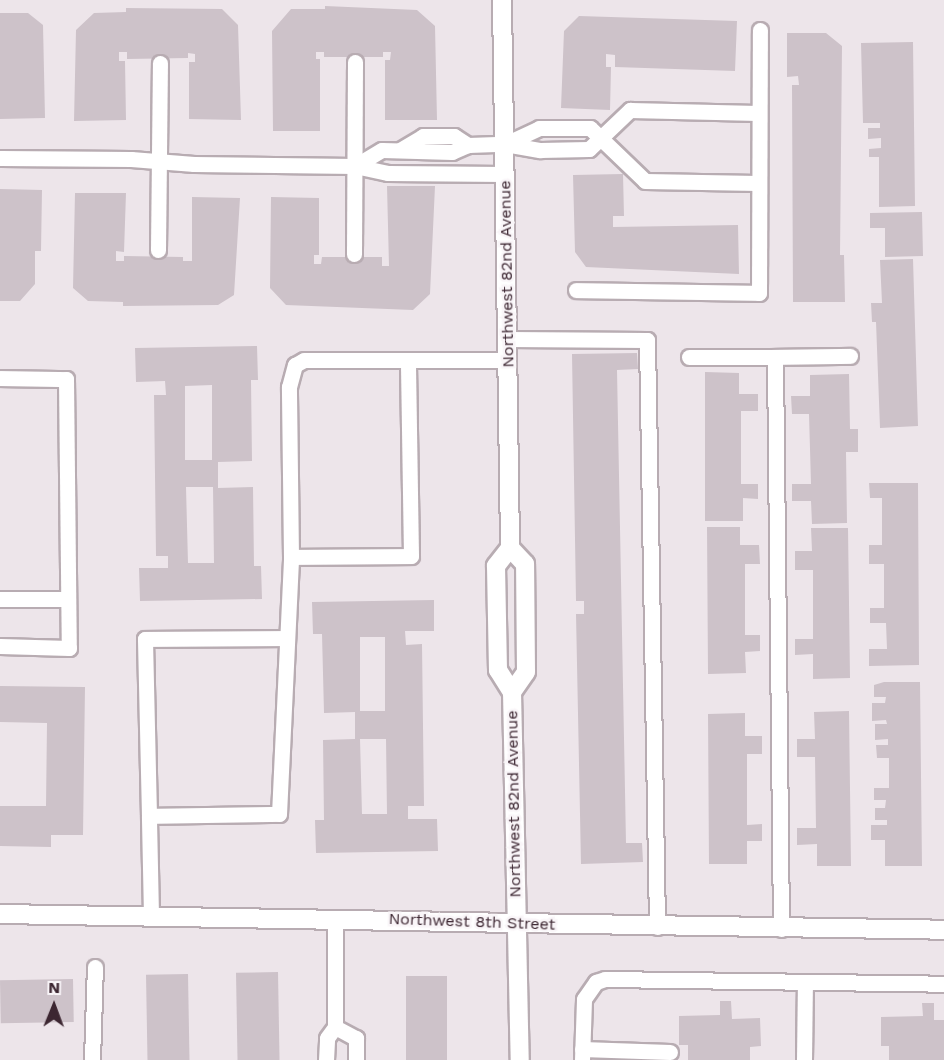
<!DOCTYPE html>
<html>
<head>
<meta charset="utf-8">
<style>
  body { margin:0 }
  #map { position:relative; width:944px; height:1060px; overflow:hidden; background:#ede5ea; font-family:"Work Sans",sans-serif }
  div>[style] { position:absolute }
  .building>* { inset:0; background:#cdc2c9; transform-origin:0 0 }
  .roads { filter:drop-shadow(2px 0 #b8acb2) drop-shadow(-2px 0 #b8acb2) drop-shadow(0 2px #b8acb2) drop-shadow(0 -2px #b8acb2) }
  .lane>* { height:15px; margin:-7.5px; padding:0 7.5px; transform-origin:7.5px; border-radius:7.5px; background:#fff }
  .street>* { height:18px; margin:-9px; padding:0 9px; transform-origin:9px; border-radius:9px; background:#fff }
  .secondary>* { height:18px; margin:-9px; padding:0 9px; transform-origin:9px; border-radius:9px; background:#fff }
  span { translate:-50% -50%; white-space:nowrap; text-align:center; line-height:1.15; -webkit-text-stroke:5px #f9f5f8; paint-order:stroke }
  .street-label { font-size:16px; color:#3c2631 }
  .north { position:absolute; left:24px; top:976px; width:60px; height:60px; -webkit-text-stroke:4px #f9f5f8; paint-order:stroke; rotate:1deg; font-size:16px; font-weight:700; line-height:24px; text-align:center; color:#3c2631 }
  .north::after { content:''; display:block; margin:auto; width:21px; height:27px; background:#3c2631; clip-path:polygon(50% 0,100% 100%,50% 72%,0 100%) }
</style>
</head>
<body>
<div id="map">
  <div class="building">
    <i style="clip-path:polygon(325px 6px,417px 10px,435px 26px,437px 120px,385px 120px,385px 60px,390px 60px,391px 52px,383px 52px,383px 57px,324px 57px,324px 52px,316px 52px,316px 59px,320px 59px,320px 131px,273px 131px,272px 31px,291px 9px,325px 9px)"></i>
    <i style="clip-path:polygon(126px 8px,222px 9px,238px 25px,241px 120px,189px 119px,189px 62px,195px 62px,195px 54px,188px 53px,188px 58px,127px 59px,127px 52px,119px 52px,119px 61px,125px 61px,126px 120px,74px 121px,76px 30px,94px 13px,126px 12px)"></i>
    <i style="clip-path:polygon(0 13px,28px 13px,43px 25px,45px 118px,0 119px)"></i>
    <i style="clip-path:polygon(579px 16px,737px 21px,735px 71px,615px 67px,615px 55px,606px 54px,606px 67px,611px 67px,610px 110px,561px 108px,564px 31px)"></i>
    <i style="clip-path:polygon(787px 33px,826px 33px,842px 46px,840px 255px,844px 255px,845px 302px,793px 302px,792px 85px,799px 85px,798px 76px,787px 77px)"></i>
    <i style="clip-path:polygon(913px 42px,915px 206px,879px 207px,879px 157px,869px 157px,869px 149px,881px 148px,881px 138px,868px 139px,868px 128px,880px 128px,880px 123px,863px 123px,861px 43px)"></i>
    <i style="clip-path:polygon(623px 174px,624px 216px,613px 216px,613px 227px,738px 225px,739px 274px,586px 267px,575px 252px,573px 175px)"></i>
    <i style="clip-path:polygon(387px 186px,435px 186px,430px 294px,413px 310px,286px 305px,270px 288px,271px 197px,319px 198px,319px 255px,314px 255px,314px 264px,321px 264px,322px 257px,382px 257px,382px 266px,389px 266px)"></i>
    <i style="clip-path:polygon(0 189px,42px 190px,41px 251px,35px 251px,35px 284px,20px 301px,0 301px)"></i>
    <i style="clip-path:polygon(75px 193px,126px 193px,124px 252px,116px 251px,116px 261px,124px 261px,124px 256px,183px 257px,183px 261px,192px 261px,192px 197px,240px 198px,234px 295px,218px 305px,123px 306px,123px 302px,88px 301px,73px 288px)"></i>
    <i style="clip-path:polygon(922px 212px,923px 256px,885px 257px,885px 228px,870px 228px,870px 213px)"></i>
    <i style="clip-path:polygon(913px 259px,918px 426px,880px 428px,876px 322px,872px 322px,871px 303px,882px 303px,880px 260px)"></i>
    <i style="clip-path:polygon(evenodd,257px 346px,258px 380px,251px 380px,252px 461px,218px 462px,218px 488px,253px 487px,254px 566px,261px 566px,262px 599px,140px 601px,139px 568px,168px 568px,168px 556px,156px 556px,154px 395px,166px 395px,165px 381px,136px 382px,135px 348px,257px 346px,212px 385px,212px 460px,185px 460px,185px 386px,212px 385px,257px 346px,186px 487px,213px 487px,214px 563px,188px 563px,186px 487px)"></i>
    <i style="clip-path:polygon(637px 353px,638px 369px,617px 370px,626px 843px,642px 843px,643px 862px,581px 864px,576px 614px,584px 614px,584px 601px,576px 601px,572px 354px)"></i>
    <i style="clip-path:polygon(705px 372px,739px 373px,739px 394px,758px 394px,758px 411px,741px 411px,741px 484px,758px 484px,758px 499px,743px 498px,743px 521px,705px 521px)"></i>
    <i style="clip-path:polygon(849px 374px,850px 429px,858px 429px,858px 452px,846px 452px,847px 523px,812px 524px,811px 501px,792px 501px,792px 484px,811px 484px,809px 414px,792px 414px,791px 396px,810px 396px,810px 375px)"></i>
    <i style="clip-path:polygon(869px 483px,918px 483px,919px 665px,869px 666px,869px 649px,887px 649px,886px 623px,870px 623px,870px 608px,884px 608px,884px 564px,869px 564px,869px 545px,882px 545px,882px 498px,870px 498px)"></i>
    <i style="clip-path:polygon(707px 527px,740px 527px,740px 545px,759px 545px,760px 564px,745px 564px,745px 635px,760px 635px,760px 651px,745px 652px,746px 673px,708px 674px)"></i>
    <i style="clip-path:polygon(811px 528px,848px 528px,850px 678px,813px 679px,813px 654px,795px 655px,795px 639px,813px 639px,813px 570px,795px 570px,795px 551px,812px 551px)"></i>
    <i style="clip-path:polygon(evenodd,434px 600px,434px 631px,405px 631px,406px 645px,422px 644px,424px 806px,408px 806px,408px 819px,437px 819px,438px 851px,316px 853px,315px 820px,324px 820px,323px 740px,355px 739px,355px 712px,324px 713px,322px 634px,313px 634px,312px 602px,434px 600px,360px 637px,385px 637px,385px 711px,360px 711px,360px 637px,434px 600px,360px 739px,386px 739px,387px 814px,362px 814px,360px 739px)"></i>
    <i style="clip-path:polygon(884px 682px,920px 682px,922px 866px,885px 866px,885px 840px,871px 840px,871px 825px,887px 825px,887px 820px,875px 820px,875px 808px,885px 808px,886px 800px,874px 800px,874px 788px,889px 788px,889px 758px,877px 758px,876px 745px,888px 745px,888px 739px,875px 740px,875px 724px,887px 724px,886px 720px,872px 721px,872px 703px,885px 703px,886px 697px,874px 697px,874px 685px)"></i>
    <i style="clip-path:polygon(0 686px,85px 687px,83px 835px,51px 835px,51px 847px,0 846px,0 806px,46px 806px,47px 723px,0 722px)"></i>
    <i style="clip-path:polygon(849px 711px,851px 866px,817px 866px,817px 844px,797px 845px,797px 828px,816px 828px,815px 757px,797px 757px,797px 739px,815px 739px,814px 712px)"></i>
    <i style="clip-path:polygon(745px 713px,745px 736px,762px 736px,762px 754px,747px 754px,747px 825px,762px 824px,762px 841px,747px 841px,747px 864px,709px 864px,708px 714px)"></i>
    <i style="left:278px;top:972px;width:88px;height:42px;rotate:89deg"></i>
    <i style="left:188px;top:974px;width:86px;height:42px;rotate:89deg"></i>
    <i style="left:406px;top:976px;width:41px;height:84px"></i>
    <i style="left:73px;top:979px;width:43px;height:73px;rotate:89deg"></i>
    <i style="clip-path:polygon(720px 1001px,731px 1001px,732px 1019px,760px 1018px,761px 1046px,750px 1047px,750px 1060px,688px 1060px,688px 1045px,679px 1045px,679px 1016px,720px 1015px)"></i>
    <i style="clip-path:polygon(922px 1003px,934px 1003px,934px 1020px,944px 1020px,944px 1060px,889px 1060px,889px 1046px,881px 1046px,881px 1017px,923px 1016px)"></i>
  </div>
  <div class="roads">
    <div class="lane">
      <i style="left:505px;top:144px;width:38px;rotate:-25deg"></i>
      <i style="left:539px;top:128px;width:51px"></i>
      <i style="left:590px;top:128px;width:76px;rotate:43.9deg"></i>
      <i style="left:645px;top:181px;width:113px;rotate:1deg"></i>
      <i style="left:400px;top:150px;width:27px;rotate:-31deg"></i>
      <i style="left:423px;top:136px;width:31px"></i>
      <i style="left:454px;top:136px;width:17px;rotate:33deg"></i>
      <i style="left:0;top:158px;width:131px;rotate:0.4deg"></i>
      <i style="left:131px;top:159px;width:63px;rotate:4.5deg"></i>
      <i style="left:194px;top:164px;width:161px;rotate:0.7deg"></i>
      <i style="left:355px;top:166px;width:34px;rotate:12deg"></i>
      <i style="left:388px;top:173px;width:117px;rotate:0.5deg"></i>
      <i style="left:355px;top:166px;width:31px;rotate:-31deg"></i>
      <i style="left:382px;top:150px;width:70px;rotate:1.6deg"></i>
      <i style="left:452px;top:152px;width:17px;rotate:-24deg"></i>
      <i style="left:468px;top:145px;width:37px;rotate:-2deg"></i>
      <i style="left:505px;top:144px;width:36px;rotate:10deg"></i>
      <i style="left:540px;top:150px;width:49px;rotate:-1.2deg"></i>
      <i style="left:589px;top:149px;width:57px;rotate:-43.6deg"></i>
      <i style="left:630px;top:110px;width:128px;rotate:1.3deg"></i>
      <i style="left:158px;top:250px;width:187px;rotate:-89.4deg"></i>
      <i style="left:354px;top:254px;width:192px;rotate:-89.7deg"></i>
      <i style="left:576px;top:290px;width:183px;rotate:0.9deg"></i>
      <i style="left:759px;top:293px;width:263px;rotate:-89.8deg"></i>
      <i style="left:508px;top:339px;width:139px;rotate:0.4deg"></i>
      <i style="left:647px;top:340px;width:587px;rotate:89.02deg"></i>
      <i style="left:689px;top:357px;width:86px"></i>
      <i style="left:775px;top:357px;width:572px;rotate:89.4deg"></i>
      <i style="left:775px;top:357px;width:75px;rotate:-0.8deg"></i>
      <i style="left:0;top:378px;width:66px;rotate:0.9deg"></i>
      <i style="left:66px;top:379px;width:269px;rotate:89.4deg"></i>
      <i style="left:69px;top:648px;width:69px;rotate:-178.3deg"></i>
      <i style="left:291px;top:557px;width:120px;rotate:-0.5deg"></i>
      <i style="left:411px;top:556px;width:196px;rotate:-90.9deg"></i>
      <i style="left:0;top:599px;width:68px"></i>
      <i style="left:149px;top:816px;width:177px;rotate:-91.3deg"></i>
      <i style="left:145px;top:639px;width:140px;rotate:-0.4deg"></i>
      <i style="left:151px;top:915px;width:99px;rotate:-91.2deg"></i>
      <i style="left:149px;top:816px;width:130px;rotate:-0.9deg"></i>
      <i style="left:279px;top:814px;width:257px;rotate:-87.3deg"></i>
      <i style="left:291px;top:557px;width:170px;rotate:-90.7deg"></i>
      <i style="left:289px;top:387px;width:23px;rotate:-75deg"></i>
      <i style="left:295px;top:365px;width:10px;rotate:-29deg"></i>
      <i style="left:304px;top:360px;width:204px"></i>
      <i style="left:335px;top:1027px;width:109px;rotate:-90deg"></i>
      <i style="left:582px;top:1049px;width:88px;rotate:2deg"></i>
      <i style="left:92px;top:1060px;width:93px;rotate:-88.2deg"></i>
      <i style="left:326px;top:1060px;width:22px;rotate:-87deg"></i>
      <i style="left:327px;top:1038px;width:14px;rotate:-54deg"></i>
      <i style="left:335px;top:1027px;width:24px;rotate:28deg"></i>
      <i style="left:356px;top:1038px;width:22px;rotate:90deg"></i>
      <i style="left:582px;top:1060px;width:61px;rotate:-88.1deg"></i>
      <i style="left:584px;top:999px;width:21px;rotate:-55deg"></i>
      <i style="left:596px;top:982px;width:9px;rotate:-18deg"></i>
      <i style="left:605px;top:979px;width:339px;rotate:0.8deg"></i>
      <i style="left:804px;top:1060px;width:78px;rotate:-89.3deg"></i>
    </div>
    <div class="street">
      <i style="left:516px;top:923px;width:428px;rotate:0.9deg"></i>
    </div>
    <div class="secondary">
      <i style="left:502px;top:0;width:548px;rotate:89.16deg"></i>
      <i style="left:512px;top:692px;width:24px;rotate:-55deg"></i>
      <i style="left:526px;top:672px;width:108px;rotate:-90.5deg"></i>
      <i style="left:525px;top:564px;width:22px;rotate:-133deg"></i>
      <i style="left:510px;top:548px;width:23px;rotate:128deg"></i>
      <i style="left:496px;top:566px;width:104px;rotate:88.9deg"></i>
      <i style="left:498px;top:670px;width:26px;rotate:58deg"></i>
      <i style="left:512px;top:692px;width:368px;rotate:88.8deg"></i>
      <i style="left:0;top:914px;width:516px;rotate:1deg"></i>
    </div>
  </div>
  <div class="street-label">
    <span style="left:507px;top:274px;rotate:-91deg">Northwest 82nd Avenue</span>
    <span style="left:514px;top:804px;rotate:-91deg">Northwest 82nd Avenue</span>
    <span style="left:472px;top:922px;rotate:2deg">Northwest 8th Street</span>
  </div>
  <div class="north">N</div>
</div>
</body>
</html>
